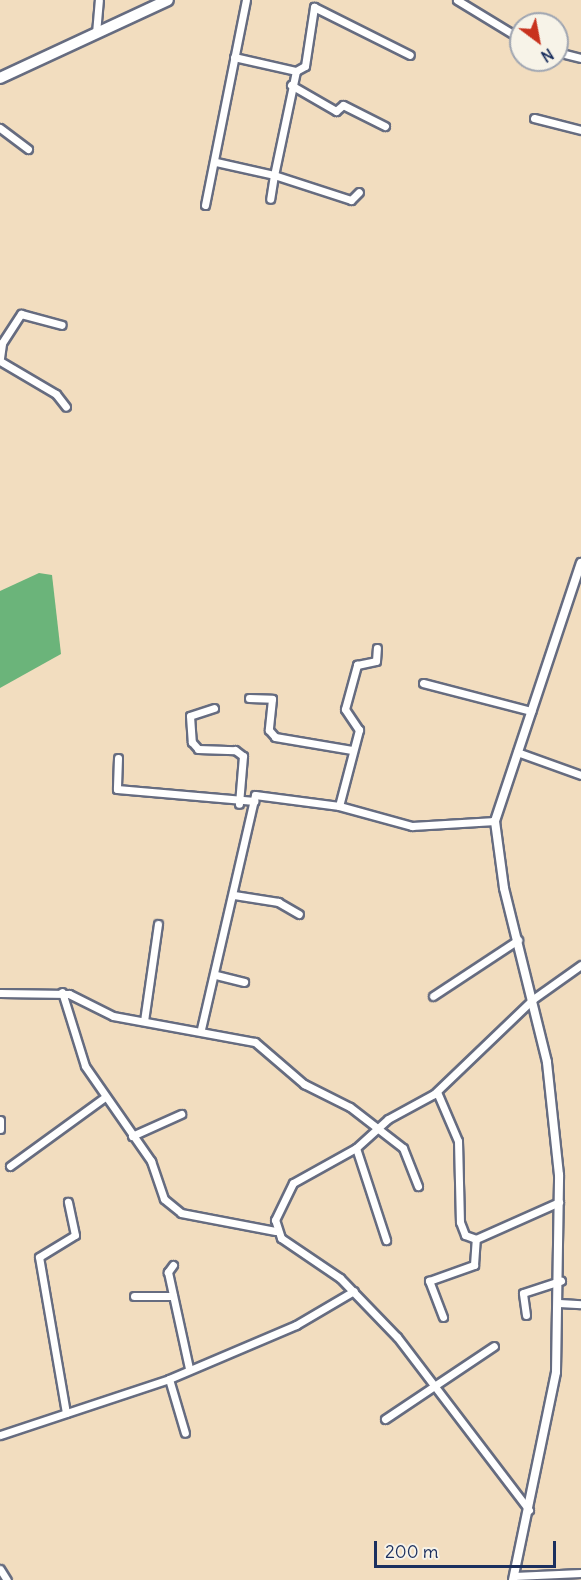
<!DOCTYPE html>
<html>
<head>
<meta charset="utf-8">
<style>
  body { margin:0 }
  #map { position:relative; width:581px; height:1580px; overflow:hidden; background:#f2ddbf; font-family:Delius,sans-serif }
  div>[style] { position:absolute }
  .forest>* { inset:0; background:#6bb47a }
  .roads { filter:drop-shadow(2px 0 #666c80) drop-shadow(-2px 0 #666c80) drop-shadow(0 2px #666c80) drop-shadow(0 -2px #666c80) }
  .minor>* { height:7px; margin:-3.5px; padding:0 3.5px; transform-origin:3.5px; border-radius:3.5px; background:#fff }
  .tertiary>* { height:8px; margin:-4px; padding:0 4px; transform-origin:4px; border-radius:4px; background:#fff }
  .primary>* { height:10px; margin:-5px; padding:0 5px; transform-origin:5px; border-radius:5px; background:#fff }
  span { translate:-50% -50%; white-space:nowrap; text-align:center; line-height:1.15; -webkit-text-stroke:5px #f7f3e8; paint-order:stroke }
  .north { position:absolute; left:509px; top:12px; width:60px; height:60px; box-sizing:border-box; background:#f7f3e8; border:2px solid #9fa5b1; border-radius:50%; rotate:148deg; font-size:16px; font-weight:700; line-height:24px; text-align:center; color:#1b2f5e }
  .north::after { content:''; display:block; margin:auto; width:21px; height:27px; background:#c8321e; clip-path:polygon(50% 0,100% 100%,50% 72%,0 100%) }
  .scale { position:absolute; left:374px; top:1541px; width:182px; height:27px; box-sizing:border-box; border:3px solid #1b2f5e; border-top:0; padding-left:8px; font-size:18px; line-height:21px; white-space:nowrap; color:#1b2f5e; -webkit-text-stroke:4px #f7f3e8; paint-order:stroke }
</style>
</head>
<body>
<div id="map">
  <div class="forest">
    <i style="clip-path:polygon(39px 573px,52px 575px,61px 654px,0 688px,0 591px)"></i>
  </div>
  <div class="roads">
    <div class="minor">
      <i style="left:457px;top:0;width:75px;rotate:31.4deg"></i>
      <i style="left:96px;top:33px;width:33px;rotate:-85deg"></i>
      <i style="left:557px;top:52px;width:25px;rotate:14deg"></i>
      <i style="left:234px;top:57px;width:64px;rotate:12.7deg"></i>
      <i style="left:296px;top:71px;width:106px;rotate:101.9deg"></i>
      <i style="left:274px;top:175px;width:81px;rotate:18deg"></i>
      <i style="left:351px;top:200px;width:11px;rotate:-45deg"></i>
      <i style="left:296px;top:71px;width:10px;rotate:-29deg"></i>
      <i style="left:305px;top:66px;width:60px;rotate:-81.3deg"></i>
      <i style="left:314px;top:7px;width:107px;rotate:26.6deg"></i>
      <i style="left:291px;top:85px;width:52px;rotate:30deg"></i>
      <i style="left:336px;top:111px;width:9px;rotate:-41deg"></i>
      <i style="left:343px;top:105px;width:47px;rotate:26.6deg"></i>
      <i style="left:534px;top:118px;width:49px;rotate:14.3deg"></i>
      <i style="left:0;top:128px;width:35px;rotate:37deg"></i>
      <i style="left:216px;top:162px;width:59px;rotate:12.6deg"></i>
      <i style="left:274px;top:175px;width:24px;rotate:99deg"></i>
      <i style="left:205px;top:205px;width:209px;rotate:-78.7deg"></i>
      <i style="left:0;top:358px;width:15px;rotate:-82deg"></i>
      <i style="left:2px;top:343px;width:35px;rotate:-57deg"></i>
      <i style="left:21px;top:314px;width:42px;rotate:15deg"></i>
      <i style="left:0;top:361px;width:65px;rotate:30.5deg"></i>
      <i style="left:56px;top:394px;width:16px;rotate:52deg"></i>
      <i style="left:423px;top:683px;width:112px;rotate:14.5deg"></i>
      <i style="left:249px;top:698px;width:23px;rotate:2deg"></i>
      <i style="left:272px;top:699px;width:31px;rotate:96deg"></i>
      <i style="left:269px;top:730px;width:9px;rotate:49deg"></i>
      <i style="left:275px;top:737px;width:78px;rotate:9.6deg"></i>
      <i style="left:214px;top:708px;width:25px;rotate:162deg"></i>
      <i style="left:190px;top:716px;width:26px;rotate:86deg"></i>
      <i style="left:192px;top:742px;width:9px;rotate:49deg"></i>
      <i style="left:198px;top:749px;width:37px;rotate:2deg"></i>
      <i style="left:235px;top:750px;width:10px;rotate:37deg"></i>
      <i style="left:243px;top:756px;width:48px;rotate:94.8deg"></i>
      <i style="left:517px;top:752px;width:68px;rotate:19.8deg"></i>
      <i style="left:118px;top:758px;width:31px;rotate:92deg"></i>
      <i style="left:117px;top:789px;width:138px;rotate:5deg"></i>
      <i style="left:339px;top:806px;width:79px;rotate:-75.3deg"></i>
      <i style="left:359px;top:730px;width:25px;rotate:-124deg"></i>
      <i style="left:345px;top:709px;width:46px;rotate:-74.7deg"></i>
      <i style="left:357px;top:665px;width:19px;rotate:-12deg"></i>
      <i style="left:376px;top:661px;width:13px;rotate:-86deg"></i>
      <i style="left:234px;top:895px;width:45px;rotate:9deg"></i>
      <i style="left:278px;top:902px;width:24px;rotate:30deg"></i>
      <i style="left:216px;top:975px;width:29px;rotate:14deg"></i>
      <i style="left:62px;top:992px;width:77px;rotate:72.7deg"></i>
      <i style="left:85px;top:1066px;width:116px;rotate:55.2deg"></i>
      <i style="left:151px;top:1161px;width:40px;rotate:71.1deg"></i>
      <i style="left:164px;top:1199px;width:22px;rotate:39deg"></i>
      <i style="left:181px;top:1213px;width:96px;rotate:10.8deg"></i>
      <i style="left:0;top:993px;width:69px;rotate:0.8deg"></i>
      <i style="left:69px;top:994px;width:49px;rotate:26.6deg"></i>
      <i style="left:113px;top:1016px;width:144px;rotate:10.4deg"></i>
      <i style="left:255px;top:1042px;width:65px;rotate:40.6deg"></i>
      <i style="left:304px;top:1084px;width:51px;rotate:26.6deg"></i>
      <i style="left:350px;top:1107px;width:67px;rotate:37.7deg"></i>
      <i style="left:403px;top:1148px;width:41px;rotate:68.5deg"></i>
      <i style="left:433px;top:996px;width:102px;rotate:-33.4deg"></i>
      <i style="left:144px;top:1021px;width:98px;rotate:-81.8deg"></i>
      <i style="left:201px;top:1029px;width:240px;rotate:-77deg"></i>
      <i style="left:255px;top:795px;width:85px;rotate:7.5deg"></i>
      <i style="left:339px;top:806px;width:76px;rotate:15.3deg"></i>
      <i style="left:412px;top:826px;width:83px;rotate:-3.4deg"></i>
      <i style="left:437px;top:1092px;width:53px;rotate:66.8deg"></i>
      <i style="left:458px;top:1141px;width:81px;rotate:88.6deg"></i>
      <i style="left:460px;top:1222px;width:14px;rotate:69deg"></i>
      <i style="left:465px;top:1235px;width:12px;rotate:20deg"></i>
      <i style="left:476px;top:1239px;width:91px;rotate:-24deg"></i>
      <i style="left:0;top:1120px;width:9px;rotate:90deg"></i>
      <i style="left:132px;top:1136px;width:54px;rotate:-24.2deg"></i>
      <i style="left:356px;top:1148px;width:97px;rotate:71.9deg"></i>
      <i style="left:10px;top:1166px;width:117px;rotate:-36deg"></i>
      <i style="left:173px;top:1265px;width:9px;rotate:126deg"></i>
      <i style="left:168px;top:1272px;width:98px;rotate:77.7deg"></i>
      <i style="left:134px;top:1296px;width:39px"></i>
      <i style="left:559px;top:1303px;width:22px;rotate:3deg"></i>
      <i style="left:526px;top:1315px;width:22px;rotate:-98deg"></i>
      <i style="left:523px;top:1293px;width:40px;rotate:-18deg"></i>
      <i style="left:443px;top:1317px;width:39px;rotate:-111deg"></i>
      <i style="left:429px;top:1281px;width:48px;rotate:-19.6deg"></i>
      <i style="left:474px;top:1265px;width:26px;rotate:-86deg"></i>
      <i style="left:169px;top:1379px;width:56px;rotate:73.5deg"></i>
      <i style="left:66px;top:1413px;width:158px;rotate:-99.8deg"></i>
      <i style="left:39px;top:1257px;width:42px;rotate:-31.4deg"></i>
      <i style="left:75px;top:1235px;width:34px;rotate:-102deg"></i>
      <i style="left:385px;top:1419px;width:131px;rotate:-33.8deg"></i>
      <i style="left:0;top:1435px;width:178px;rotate:-18.3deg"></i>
      <i style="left:169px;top:1379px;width:138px;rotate:-23deg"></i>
      <i style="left:296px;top:1325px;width:67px;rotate:-30.4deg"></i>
      <i style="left:529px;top:1510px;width:218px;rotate:-127.3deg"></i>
      <i style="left:397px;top:1337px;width:82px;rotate:-134deg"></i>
      <i style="left:340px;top:1278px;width:71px;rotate:-145.9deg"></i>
      <i style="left:281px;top:1238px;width:19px;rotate:-108deg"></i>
      <i style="left:275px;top:1220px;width:41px;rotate:-64.1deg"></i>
      <i style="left:293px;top:1183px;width:72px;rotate:-29.1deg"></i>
      <i style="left:356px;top:1148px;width:43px;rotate:-42.2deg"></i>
      <i style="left:388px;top:1119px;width:52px;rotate:-28.5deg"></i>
      <i style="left:434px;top:1094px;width:137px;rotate:-43.8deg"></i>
      <i style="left:533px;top:999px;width:59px;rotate:-35.3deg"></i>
      <i style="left:0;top:1569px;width:13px;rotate:58deg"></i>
      <i style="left:514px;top:1576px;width:67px;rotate:-2.6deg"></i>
    </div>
    <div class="tertiary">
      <i style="left:513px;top:1580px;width:212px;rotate:-78.3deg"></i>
      <i style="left:556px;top:1372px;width:197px;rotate:-89.1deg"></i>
      <i style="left:559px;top:1175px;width:114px;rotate:-96.1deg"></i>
      <i style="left:547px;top:1062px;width:179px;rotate:-103.9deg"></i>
      <i style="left:504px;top:888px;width:68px;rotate:-97.7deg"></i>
      <i style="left:495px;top:821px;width:272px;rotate:-71.6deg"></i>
    </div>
    <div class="primary">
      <i style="left:0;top:78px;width:185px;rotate:-24.9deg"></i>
    </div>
  </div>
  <div class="north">N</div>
  <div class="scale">200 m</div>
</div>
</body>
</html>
